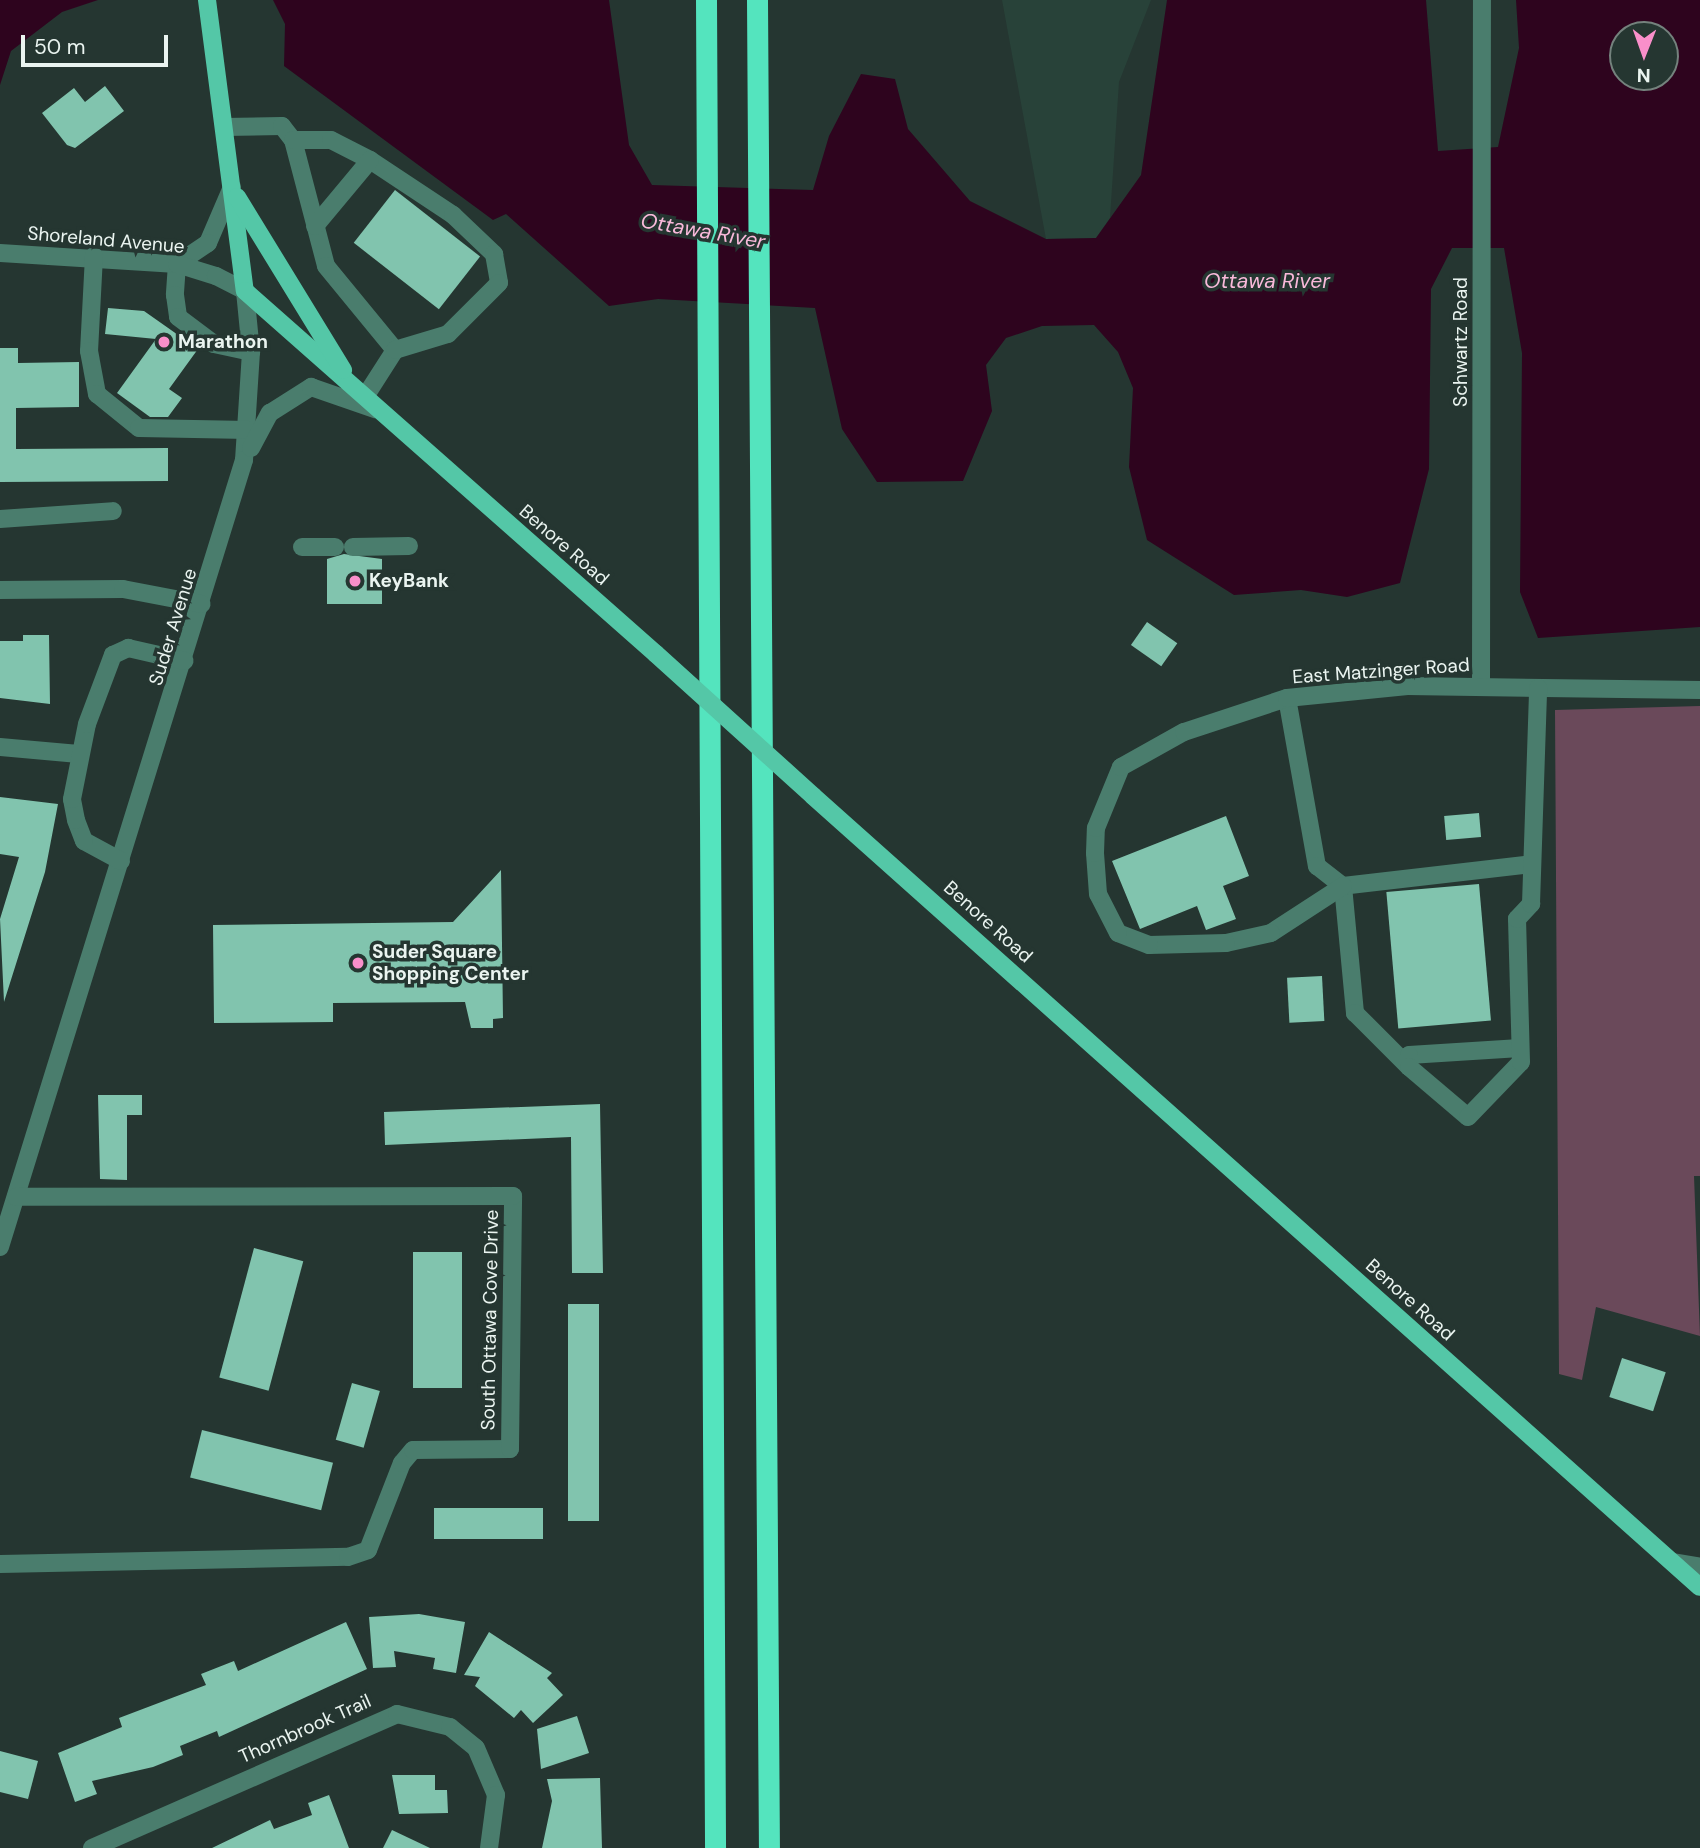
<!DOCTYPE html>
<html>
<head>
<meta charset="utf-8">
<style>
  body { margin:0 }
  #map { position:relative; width:1700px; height:1848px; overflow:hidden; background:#253631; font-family:"DM Sans",sans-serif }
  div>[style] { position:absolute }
  .built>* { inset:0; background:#284239 }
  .green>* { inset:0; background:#6a495a }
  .water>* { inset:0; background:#2e041e }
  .building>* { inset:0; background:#81c4ae; transform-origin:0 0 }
  .minor>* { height:18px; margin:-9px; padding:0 9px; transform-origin:9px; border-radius:9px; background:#4a7d6d }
  .major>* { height:18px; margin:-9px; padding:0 9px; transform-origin:9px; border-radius:9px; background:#54c7a7 }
  .highway>* { height:21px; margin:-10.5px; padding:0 10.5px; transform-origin:10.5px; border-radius:10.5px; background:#54e4be }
  .major-bridge>* { height:18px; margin:-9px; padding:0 9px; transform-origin:9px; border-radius:9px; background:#54c7a7 }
  .dots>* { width:19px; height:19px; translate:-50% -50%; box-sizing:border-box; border:4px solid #253631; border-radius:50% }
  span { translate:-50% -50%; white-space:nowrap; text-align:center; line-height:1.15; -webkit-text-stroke:7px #253631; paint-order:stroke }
  .street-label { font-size:19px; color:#eaf4f0 }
  .poi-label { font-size:19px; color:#eaf4f0; font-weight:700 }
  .left { translate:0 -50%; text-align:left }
  .water-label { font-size:21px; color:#f9b9da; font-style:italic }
  .north { position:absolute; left:1609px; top:21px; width:70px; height:70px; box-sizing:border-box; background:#253631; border:2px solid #74827d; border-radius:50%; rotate:181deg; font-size:19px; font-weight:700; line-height:28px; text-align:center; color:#eaf4f0 }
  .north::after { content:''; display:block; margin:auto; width:24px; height:32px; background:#f98fca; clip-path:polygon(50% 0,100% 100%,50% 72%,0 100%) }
  .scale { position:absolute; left:21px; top:35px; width:147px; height:32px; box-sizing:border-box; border:4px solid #eaf4f0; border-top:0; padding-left:9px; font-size:21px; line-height:24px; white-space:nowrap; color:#eaf4f0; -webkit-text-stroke:5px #253631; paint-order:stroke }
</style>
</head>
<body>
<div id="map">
  <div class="built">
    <i style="clip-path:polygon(1002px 0,1151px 0,1119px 82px,1110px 218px,1096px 238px,1046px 239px)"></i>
  </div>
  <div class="green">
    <i style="clip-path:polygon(1700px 706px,1700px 1176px,1694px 1176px,1700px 1336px,1596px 1307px,1582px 1380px,1559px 1374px,1555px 710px)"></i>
  </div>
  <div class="water">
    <i style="clip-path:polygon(0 0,98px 0,62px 12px,11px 51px,0 85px)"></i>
    <i style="clip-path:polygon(evenodd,273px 0,609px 0,629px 145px,652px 185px,813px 190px,829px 136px,861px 74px,895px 79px,908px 129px,970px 201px,1046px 239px,1096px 238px,1141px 175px,1167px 0,1426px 0,1438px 151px,1498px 147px,1519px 48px,1516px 0,1700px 0,1700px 627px,1538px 638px,1520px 592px,1522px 353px,1504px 248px,1452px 248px,1431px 289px,1429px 469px,1400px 583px,1347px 597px,1301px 590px,1234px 595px,1147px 540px,1129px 467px,1133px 388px,1118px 352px,1094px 325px,1042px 326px,1006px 338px,986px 365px,992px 411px,963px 481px,877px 482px,842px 429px,815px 308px,658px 299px,609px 306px,506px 214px,493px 220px,284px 66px,285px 24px,273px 0,1623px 35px,1665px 35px,1665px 77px,1623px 77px,1623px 35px)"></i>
  </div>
  <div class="building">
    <i style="clip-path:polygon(105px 86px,124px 111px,75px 148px,67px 145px,42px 113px,74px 88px,85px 102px)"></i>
    <i style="left:395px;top:190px;width:108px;height:67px;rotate:38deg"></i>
    <i style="clip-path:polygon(108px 308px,144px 311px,198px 349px,169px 389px,182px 398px,168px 417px,150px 417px,117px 393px,156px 339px,105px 334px)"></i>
    <i style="clip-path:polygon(0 348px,18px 348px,18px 363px,79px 362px,79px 407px,16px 408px,16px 449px,168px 448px,168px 481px,0 482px)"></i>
    <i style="clip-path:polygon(344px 554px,382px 559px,382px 604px,327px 604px,327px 559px)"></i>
    <i style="left:1147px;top:622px;width:37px;height:28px;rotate:35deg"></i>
    <i style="clip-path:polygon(23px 635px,49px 635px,50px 704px,0 698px,0 641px,23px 641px)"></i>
    <i style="clip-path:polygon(0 797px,58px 804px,45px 872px,4px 1002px,0 919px,19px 857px,0 854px)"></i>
    <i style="left:1479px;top:813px;width:24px;height:35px;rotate:85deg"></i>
    <i style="clip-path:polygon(1226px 816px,1249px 876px,1223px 886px,1236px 919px,1206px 930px,1197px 906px,1140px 929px,1112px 861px)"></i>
    <i style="clip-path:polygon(501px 870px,503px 1018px,493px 1019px,493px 1028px,471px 1028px,465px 1002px,333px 1003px,333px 1022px,214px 1023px,213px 925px,453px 922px)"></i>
    <i style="left:1479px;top:884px;width:137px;height:93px;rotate:85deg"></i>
    <i style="left:1322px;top:976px;width:45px;height:35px;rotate:87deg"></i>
    <i style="clip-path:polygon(98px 1095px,142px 1095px,142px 1115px,127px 1115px,127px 1180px,100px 1179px)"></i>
    <i style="clip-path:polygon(600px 1104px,603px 1273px,572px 1273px,571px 1137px,385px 1145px,384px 1112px)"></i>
    <i style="left:254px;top:1248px;width:51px;height:134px;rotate:15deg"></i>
    <i style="left:413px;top:1252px;width:49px;height:136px"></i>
    <i style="left:568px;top:1304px;width:31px;height:217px"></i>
    <i style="left:1622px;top:1358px;width:46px;height:41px;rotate:18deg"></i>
    <i style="left:352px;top:1383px;width:29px;height:59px;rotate:16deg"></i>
    <i style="left:202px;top:1430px;width:135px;height:49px;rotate:14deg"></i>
    <i style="left:543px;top:1508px;width:31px;height:109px;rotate:90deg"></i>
    <i style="clip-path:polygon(419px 1614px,465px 1622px,456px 1673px,433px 1669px,435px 1658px,394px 1651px,396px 1667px,373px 1668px,369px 1617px)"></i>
    <i style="clip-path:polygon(346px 1622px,367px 1669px,219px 1737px,217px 1731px,180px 1746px,183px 1755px,153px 1767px,92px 1781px,97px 1794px,75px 1802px,58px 1753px,122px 1727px,119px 1718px,206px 1685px,201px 1674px,234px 1661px,238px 1671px)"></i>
    <i style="clip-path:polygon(489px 1632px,552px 1673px,547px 1678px,563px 1695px,533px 1723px,521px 1710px,514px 1718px,475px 1686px,480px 1677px,464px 1675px)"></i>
    <i style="clip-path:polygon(577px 1716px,589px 1753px,541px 1769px,537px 1729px)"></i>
    <i style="clip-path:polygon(0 1751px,38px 1761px,28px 1799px,0 1792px)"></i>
    <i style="clip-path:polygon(392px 1775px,435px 1775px,435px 1790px,447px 1790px,448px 1813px,399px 1814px)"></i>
    <i style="clip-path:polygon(600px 1778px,602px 1848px,542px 1848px,552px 1801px,547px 1779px)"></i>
    <i style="clip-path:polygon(329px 1795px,349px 1848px,212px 1848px,270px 1820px,274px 1829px,312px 1815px,308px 1803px)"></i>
    <i style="clip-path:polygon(392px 1830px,430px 1848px,383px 1848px)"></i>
  </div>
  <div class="minor">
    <i style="left:224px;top:127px;width:58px;rotate:-1deg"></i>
    <i style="left:282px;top:126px;width:18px;rotate:52deg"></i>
    <i style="left:293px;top:140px;width:130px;rotate:75.3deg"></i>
    <i style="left:326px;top:266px;width:109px;rotate:50.6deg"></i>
    <i style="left:395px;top:350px;width:56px;rotate:122.6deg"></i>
    <i style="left:293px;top:140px;width:38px"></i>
    <i style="left:331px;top:140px;width:44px;rotate:27.1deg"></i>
    <i style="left:370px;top:160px;width:100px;rotate:33.5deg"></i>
    <i style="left:453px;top:215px;width:57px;rotate:43.6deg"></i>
    <i style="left:494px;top:254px;width:29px;rotate:80deg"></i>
    <i style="left:499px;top:283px;width:72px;rotate:135deg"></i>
    <i style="left:448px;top:334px;width:55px;rotate:163.2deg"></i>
    <i style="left:232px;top:187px;width:61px;rotate:113.2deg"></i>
    <i style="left:208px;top:243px;width:37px;rotate:146deg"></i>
    <i style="left:177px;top:264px;width:31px;rotate:94deg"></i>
    <i style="left:175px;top:295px;width:22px;rotate:82deg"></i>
    <i style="left:178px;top:317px;width:45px;rotate:36.9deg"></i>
    <i style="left:214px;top:344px;width:38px;rotate:12deg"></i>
    <i style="left:315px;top:226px;width:86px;rotate:-50.2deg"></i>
    <i style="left:0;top:253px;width:177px;rotate:3.6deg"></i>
    <i style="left:177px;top:264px;width:41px;rotate:17.1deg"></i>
    <i style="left:216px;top:276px;width:33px;rotate:27deg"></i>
    <i style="left:245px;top:291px;width:61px;rotate:84.4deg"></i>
    <i style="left:251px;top:352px;width:108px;rotate:93.7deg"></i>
    <i style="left:244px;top:460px;width:824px;rotate:107.23deg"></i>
    <i style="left:94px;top:256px;width:95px;rotate:93deg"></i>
    <i style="left:89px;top:351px;width:44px;rotate:79.5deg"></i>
    <i style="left:97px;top:394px;width:54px;rotate:39deg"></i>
    <i style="left:139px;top:428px;width:110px;rotate:1deg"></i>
    <i style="left:251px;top:448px;width:40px;rotate:-62deg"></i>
    <i style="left:270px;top:413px;width:49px;rotate:-32.4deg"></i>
    <i style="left:311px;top:387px;width:68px;rotate:19deg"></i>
    <i style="left:0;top:519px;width:113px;rotate:-4deg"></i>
    <i style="left:302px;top:547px;width:33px"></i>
    <i style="left:353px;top:547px;width:56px;rotate:-1deg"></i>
    <i style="left:0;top:590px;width:123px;rotate:-0.5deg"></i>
    <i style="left:123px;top:589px;width:80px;rotate:10.8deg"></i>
    <i style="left:1481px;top:685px;width:685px;rotate:-89.92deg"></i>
    <i style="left:1287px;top:698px;width:171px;rotate:79.9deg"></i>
    <i style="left:1317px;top:866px;width:33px;rotate:38deg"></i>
    <i style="left:1343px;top:886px;width:128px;rotate:84.6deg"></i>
    <i style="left:1355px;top:1013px;width:76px;rotate:45deg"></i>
    <i style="left:0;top:747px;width:79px;rotate:5.1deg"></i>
    <i style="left:121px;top:861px;width:42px;rotate:-151.6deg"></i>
    <i style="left:84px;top:841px;width:22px;rotate:-111deg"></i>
    <i style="left:76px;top:820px;width:21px;rotate:-101deg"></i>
    <i style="left:72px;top:799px;width:76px;rotate:-78.7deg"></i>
    <i style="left:87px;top:724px;width:74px;rotate:-69.4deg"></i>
    <i style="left:113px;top:655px;width:17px;rotate:-25deg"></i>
    <i style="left:128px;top:648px;width:58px;rotate:12.8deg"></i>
    <i style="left:1532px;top:864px;width:190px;rotate:173.4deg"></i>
    <i style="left:1343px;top:886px;width:86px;rotate:146.9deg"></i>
    <i style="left:1271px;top:933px;width:46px;rotate:167.5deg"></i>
    <i style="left:1226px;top:943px;width:77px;rotate:178.5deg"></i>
    <i style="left:1149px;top:945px;width:33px;rotate:-159deg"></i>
    <i style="left:1118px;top:933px;width:44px;rotate:-117.1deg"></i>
    <i style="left:1098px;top:894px;width:41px;rotate:-94.2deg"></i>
    <i style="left:1095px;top:853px;width:25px;rotate:-88deg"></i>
    <i style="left:1096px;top:828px;width:66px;rotate:-67.7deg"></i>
    <i style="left:1121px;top:767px;width:72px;rotate:-29.1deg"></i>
    <i style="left:1184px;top:732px;width:108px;rotate:-18.3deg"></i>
    <i style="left:1287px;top:698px;width:121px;rotate:-5.7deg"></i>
    <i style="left:1407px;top:686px;width:293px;rotate:0.8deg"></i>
    <i style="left:1520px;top:1048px;width:111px;rotate:176.4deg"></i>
    <i style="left:1409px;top:1055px;width:12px;rotate:90deg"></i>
    <i style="left:1409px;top:1067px;width:77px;rotate:40.3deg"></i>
    <i style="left:1468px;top:1117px;width:76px;rotate:-46.1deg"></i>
    <i style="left:1521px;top:1062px;width:143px;rotate:-91.6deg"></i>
    <i style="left:1517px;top:919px;width:21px;rotate:-47deg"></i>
    <i style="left:1531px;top:904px;width:216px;rotate:-88.1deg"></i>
    <i style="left:1673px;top:1562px;width:27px;rotate:10deg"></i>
    <i style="left:0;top:1564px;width:348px;rotate:-1.2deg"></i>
    <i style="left:348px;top:1557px;width:21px;rotate:-19deg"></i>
    <i style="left:368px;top:1550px;width:93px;rotate:-68.7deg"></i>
    <i style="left:402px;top:1463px;width:17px;rotate:-50deg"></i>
    <i style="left:413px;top:1450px;width:97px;rotate:-0.6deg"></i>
    <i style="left:510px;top:1449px;width:253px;rotate:-89.3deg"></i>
    <i style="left:513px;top:1196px;width:497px;rotate:179.9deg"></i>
    <i style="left:92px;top:1848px;width:333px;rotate:-23.7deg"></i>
    <i style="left:397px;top:1714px;width:55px;rotate:13.8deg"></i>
    <i style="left:450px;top:1727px;width:33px;rotate:39deg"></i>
    <i style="left:476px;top:1748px;width:51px;rotate:66.9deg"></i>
    <i style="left:496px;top:1795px;width:53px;rotate:97.5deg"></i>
  </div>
  <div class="major">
    <i style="left:207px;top:0;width:293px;rotate:82.6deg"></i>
    <i style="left:245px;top:291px;width:548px;rotate:41.45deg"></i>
    <i style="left:237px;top:197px;width:203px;rotate:58.5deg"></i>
    <i style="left:813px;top:796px;width:1188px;rotate:41.73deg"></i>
  </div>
  <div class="highway">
    <i style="left:706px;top:0;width:1848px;rotate:89.72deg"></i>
    <i style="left:757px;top:0;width:1848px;rotate:89.63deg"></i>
  </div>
  <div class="major-bridge">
    <i style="left:656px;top:654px;width:212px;rotate:42.1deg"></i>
  </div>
  <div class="dots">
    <i style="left:164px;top:342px;background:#f98fca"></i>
    <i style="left:355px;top:581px;background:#f98fca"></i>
    <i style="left:358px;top:963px;background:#f98fca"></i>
  </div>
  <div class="street-label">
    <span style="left:106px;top:240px;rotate:5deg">Shoreland Avenue</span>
    <span style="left:1461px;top:342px;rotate:-90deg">Schwartz Road</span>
    <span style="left:564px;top:545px;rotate:41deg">Benore Road</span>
    <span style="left:173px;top:627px;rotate:-73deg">Suder Avenue</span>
    <span style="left:1381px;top:671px;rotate:-4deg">East Matzinger Road</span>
    <span style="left:988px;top:922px;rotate:42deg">Benore Road</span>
    <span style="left:1410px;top:1300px;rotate:42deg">Benore Road</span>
    <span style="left:490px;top:1320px;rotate:-89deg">South Ottawa Cove Drive</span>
    <span style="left:305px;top:1729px;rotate:-24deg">Thornbrook Trail</span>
  </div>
  <div class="poi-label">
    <span class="left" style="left:178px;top:342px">Marathon</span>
    <span class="left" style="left:369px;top:581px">KeyBank</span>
    <span class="left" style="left:372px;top:963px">Suder Square<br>Shopping Center</span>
  </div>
  <div class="water-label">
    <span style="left:703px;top:231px;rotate:10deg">Ottawa River</span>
    <span style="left:1267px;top:281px">Ottawa River</span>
  </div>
  <div class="north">N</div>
  <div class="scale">50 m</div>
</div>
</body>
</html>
